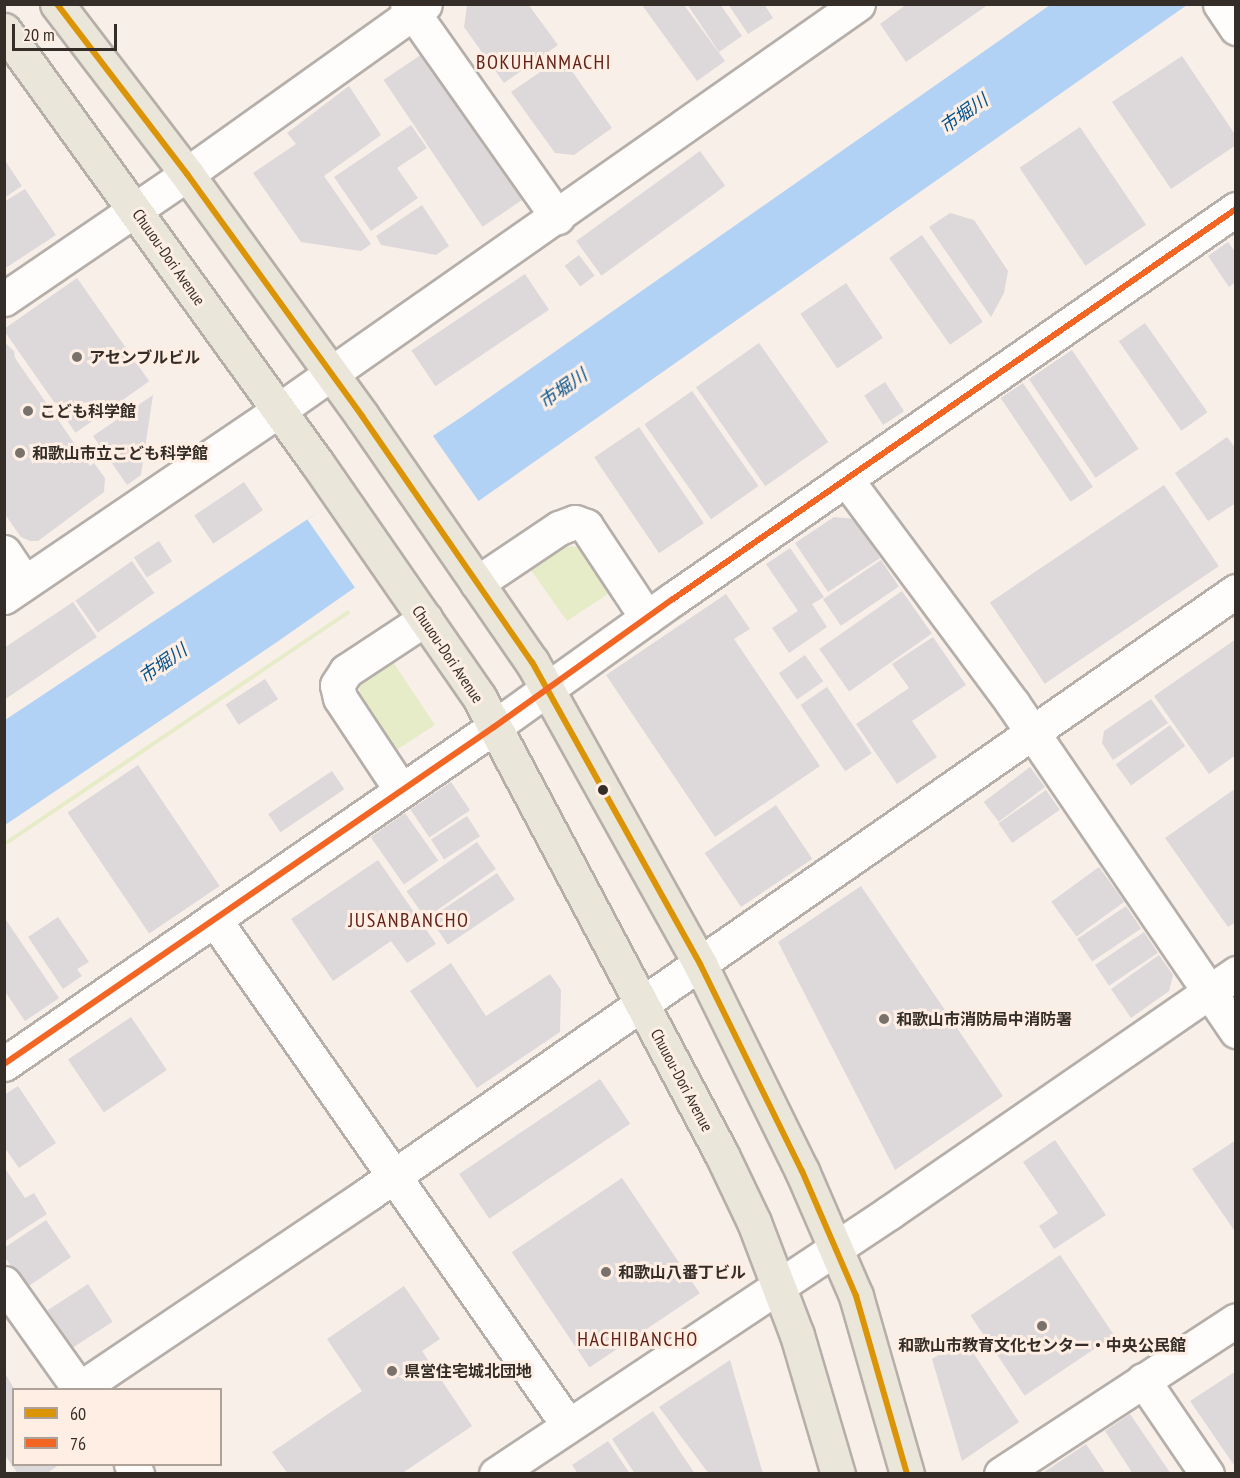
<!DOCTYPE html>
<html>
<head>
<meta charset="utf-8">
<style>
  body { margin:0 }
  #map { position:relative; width:1240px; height:1478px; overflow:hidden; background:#f8efe9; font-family:"PT Sans Narrow","Noto Sans JP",sans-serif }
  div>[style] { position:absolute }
  .green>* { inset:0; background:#e7ecc8; transform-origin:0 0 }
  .water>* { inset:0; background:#b1d2f4 }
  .pier>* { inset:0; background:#f8efe9; transform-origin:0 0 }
  .building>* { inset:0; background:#ddd8da; transform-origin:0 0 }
  .roads { filter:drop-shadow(2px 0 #b5aea9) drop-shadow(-2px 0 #b5aea9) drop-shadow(0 2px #b5aea9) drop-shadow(0 -2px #b5aea9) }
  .minor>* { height:33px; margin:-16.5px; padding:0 16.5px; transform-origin:16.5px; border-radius:16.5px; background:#fefdfc }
  .tertiary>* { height:33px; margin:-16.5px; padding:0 16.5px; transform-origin:16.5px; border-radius:16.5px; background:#fefdfc }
  .trunk>* { height:33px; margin:-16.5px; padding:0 16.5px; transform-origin:16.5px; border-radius:16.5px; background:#ebe6da }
  .bus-1>* { height:6px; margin:-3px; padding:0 3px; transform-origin:3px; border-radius:3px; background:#da9406 }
  .bus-2>* { height:6px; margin:-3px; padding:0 3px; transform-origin:3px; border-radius:3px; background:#f26522 }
  .dots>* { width:16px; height:16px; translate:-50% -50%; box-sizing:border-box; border:3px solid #feeee3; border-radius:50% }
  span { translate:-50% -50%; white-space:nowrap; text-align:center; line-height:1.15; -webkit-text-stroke:6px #feeee3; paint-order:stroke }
  .street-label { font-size:16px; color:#352e28 }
  .poi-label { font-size:16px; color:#352e28; font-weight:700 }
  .left { translate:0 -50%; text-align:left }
  .water-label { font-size:18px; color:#00528e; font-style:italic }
  .quarter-label { font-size:20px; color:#652117; letter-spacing:1.5px }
  .frame { position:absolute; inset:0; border:6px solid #352e28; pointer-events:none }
  .legend { position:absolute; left:12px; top:1388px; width:210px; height:78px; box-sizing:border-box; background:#feeee3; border:2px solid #aea198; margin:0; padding:8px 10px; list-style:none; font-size:18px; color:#352e28 }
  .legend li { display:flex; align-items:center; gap:12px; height:30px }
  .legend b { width:30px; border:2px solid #aea198 }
  .scale { position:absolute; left:12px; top:24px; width:105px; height:27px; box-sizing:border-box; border:3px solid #352e28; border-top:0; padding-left:8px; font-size:18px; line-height:21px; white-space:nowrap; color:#352e28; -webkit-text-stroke:4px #feeee3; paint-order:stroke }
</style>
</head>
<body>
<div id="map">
  <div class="green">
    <i style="clip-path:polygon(572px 546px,585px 549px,614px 590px,567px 621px,530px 569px,560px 548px)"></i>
    <i style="left:348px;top:610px;width:4px;height:414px;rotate:56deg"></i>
    <i style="clip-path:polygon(391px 659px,435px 725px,395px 751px,359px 698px,360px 686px,367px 676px)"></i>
  </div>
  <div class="water">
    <i style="clip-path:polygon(1050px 5px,1187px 5px,277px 642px,5px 825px,5px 720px,463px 416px)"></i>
  </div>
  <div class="pier">
    <i style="left:431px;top:433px;width:85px;height:151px;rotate:55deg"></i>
  </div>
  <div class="building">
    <i style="clip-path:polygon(528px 4px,558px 45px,504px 83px,464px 27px,467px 5px)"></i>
    <i style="clip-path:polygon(687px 4px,720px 4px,742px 36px,719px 52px)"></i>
    <i style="clip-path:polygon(728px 4px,764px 4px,773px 18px,748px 34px)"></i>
    <i style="clip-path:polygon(907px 4px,989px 4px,906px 62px,880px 24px)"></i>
    <i style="clip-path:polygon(642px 5px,684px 5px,725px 61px,697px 81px)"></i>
    <i style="left:425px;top:52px;width:177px;height:50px;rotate:56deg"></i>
    <i style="clip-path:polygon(1182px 56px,1236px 136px,1236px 145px,1171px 189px,1112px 102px)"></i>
    <i style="clip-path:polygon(562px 57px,612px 128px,574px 155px,555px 153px,511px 92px)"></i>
    <i style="clip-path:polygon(349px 86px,381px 135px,324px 176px,371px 244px,361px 251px,301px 242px,253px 173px,296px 144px,287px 133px)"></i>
    <i style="clip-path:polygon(411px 125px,427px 148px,397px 168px,418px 198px,371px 231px,334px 177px)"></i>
    <i style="left:1080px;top:127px;width:118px;height:73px;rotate:56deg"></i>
    <i style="left:700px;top:151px;width:43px;height:153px;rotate:54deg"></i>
    <i style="clip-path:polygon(4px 159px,22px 186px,4px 198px)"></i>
    <i style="clip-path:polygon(25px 189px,56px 235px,4px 269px,4px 202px)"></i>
    <i style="clip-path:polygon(422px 205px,449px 246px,436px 255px,381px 245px,376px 236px)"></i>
    <i style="clip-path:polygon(950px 213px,974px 220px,1008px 271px,1004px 293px,991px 317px,929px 227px)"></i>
    <i style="left:922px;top:235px;width:106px;height:40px;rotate:55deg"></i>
    <i style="clip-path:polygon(1228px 242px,1236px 253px,1236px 282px,1229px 287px,1208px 256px)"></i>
    <i style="left:579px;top:255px;width:26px;height:18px;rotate:53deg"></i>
    <i style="left:525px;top:274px;width:43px;height:137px;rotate:56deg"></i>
    <i style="left:77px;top:278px;width:126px;height:90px;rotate:55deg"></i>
    <i style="left:846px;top:283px;width:66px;height:55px;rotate:56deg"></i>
    <i style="left:1145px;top:323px;width:109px;height:32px;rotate:55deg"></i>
    <i style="clip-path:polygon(4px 342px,14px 351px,15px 358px,90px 466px,94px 463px,105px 478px,104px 492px,38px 541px,30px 541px,21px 537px,4px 513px)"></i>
    <i style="left:759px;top:343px;width:121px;height:77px;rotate:55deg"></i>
    <i style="left:1072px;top:350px;width:119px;height:52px;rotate:56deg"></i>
    <i style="left:885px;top:382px;width:35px;height:25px;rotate:57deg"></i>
    <i style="left:1023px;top:383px;width:125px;height:27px;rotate:56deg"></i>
    <i style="left:692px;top:391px;width:116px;height:58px;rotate:55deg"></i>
    <i style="clip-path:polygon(153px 395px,141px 475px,127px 485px,93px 436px)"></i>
    <i style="left:639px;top:427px;width:116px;height:54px;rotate:56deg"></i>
    <i style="clip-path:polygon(1227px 437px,1236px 449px,1236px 503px,1208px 521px,1175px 473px)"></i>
    <i style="left:244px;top:482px;width:34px;height:60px;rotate:56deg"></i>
    <i style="left:1164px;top:485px;width:98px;height:210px;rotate:56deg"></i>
    <i style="clip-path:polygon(834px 517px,855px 519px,880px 558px,828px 592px,795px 543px)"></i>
    <i style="left:159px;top:541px;width:24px;height:30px;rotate:57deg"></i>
    <i style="clip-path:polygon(790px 548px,824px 597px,812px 604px,827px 627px,789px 653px,772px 628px,798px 611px,766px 564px)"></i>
    <i style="left:881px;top:560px;width:32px;height:70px;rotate:56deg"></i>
    <i style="left:132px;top:561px;width:39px;height:69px;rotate:55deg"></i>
    <i style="left:902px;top:591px;width:52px;height:101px;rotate:55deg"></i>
    <i style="clip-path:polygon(726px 594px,750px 629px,734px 639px,820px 766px,715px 837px,606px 675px)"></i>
    <i style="clip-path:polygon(73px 602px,97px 637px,4px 700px,4px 648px)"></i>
    <i style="clip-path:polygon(933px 637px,966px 685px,912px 721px,937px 757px,897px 784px,856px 724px,909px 688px,892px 664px)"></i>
    <i style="clip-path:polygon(1236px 639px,1236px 755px,1209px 774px,1154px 696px)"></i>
    <i style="left:805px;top:655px;width:32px;height:32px;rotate:55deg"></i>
    <i style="left:265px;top:679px;width:24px;height:47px;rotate:57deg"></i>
    <i style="left:827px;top:687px;width:80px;height:32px;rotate:56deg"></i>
    <i style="clip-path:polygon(1151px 699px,1168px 723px,1113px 760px,1102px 743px,1104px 731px)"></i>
    <i style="left:1170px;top:725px;width:26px;height:67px;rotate:54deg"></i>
    <i style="left:138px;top:765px;width:146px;height:85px;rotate:56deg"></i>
    <i style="left:1030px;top:767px;width:25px;height:58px;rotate:53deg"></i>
    <i style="left:332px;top:771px;width:22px;height:77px;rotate:56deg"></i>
    <i style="left:451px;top:782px;width:34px;height:49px;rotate:56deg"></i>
    <i style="clip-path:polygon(1236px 788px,1236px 922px,1228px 927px,1165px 838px)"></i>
    <i style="left:1046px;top:790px;width:24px;height:58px;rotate:55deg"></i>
    <i style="left:776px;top:805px;width:65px;height:86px;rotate:56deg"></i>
    <i style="left:405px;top:813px;width:58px;height:42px;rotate:55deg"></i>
    <i style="left:467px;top:816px;width:24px;height:43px;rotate:57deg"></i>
    <i style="left:477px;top:842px;width:33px;height:86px;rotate:55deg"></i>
    <i style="clip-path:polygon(378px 860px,436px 944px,407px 963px,391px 941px,333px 981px,291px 919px)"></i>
    <i style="left:1099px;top:867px;width:43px;height:59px;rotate:54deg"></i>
    <i style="left:497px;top:873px;width:32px;height:81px;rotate:56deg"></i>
    <i style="clip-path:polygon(861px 886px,1003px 1096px,895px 1170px,778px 942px)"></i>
    <i style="left:1126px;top:906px;width:27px;height:59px;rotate:56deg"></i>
    <i style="clip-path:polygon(4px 917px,59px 998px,25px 1021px,4px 990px)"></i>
    <i style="clip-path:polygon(58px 917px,89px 962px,77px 969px,82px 976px,63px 989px,28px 937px)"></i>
    <i style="left:1144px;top:932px;width:25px;height:59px;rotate:56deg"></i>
    <i style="clip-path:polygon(1159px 955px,1173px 975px,1169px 991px,1131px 1018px,1111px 989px)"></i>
    <i style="clip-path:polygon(451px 963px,486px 1016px,550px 974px,561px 990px,560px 1032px,477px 1088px,410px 991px)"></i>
    <i style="left:131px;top:1017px;width:64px;height:76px;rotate:56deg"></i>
    <i style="left:600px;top:1079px;width:54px;height:170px;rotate:56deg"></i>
    <i style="clip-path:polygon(18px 1086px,56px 1143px,19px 1168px,4px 1147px,4px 1095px)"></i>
    <i style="clip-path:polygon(1055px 1140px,1106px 1215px,1054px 1249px,1039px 1226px,1058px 1213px,1023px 1162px)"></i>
    <i style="clip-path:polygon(1236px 1140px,1236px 1233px,1192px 1169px)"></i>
    <i style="clip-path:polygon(4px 1167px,25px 1198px,34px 1193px,47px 1214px,4px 1242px)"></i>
    <i style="left:622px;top:1178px;width:139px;height:133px;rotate:56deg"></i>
    <i style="clip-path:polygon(46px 1220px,71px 1257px,26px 1288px,4px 1256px,4px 1248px)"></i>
    <i style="left:1060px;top:1255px;width:97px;height:108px;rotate:56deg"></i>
    <i style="left:88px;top:1284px;width:45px;height:48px;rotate:57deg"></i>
    <i style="clip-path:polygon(404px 1286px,440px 1339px,422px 1351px,472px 1426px,401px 1474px,288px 1474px,272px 1452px,362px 1391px,327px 1339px)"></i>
    <i style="clip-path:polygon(964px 1339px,1019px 1422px,962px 1461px,932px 1359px)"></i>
    <i style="clip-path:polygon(730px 1360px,763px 1474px,709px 1474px,659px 1407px)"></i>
    <i style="clip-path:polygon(1236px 1371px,1236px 1468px,1190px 1401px)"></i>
    <i style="clip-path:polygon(6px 1375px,15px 1390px,14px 1464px,60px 1464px,46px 1474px,18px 1474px,5px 1455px)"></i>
    <i style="clip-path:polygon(653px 1411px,695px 1474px,635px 1474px,612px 1439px)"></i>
    <i style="clip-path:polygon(1130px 1414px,1171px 1474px,1133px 1474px,1105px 1431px)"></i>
    <i style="clip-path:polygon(608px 1441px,630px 1474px,578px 1474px,572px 1465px)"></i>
    <i style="clip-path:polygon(1086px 1444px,1106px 1474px,1041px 1474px)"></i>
  </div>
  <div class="roads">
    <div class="minor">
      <i style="left:407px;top:4px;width:261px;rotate:54.8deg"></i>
      <i style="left:1220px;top:4px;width:29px;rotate:56deg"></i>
      <i style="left:4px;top:299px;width:222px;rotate:-34.3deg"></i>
      <i style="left:187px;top:174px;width:292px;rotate:-35.5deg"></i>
      <i style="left:846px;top:479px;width:280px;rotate:53.4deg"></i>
      <i style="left:1013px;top:704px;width:396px;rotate:55.7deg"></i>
      <i style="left:4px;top:552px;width:37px;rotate:56deg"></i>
      <i style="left:477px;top:583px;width:99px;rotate:-33.9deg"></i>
      <i style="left:559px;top:528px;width:17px;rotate:-21deg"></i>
      <i style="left:575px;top:522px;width:12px;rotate:20deg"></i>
      <i style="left:586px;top:526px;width:110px;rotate:56.5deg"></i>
      <i style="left:401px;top:790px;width:110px;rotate:-123.5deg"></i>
      <i style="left:340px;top:698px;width:13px;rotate:-103deg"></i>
      <i style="left:337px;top:685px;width:17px;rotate:-57deg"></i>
      <i style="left:346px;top:671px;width:95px;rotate:-33.4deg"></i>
      <i style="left:214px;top:919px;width:618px;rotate:55.02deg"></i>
      <i style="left:4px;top:1064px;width:595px;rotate:-34.52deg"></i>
      <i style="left:494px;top:727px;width:220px;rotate:-35.6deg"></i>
      <i style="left:673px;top:599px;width:685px;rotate:-34.71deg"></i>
      <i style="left:4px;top:1283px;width:131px;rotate:54.6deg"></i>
      <i style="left:1143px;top:1380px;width:114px;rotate:55.8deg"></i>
      <i style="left:79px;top:1389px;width:349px;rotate:-34deg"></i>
      <i style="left:368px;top:1194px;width:1057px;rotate:-34.79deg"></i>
      <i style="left:131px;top:1464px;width:12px;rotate:59deg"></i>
      <i style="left:496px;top:1474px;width:473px;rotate:-33.6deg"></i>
      <i style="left:890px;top:1212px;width:421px;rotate:-34.6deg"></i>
      <i style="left:1001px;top:1474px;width:281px;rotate:-33.2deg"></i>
    </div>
    <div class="tertiary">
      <i style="left:4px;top:597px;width:333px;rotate:-34.2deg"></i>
      <i style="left:279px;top:410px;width:707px;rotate:-35.04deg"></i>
    </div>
    <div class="trunk">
      <i style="left:57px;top:4px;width:214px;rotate:52.6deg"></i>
      <i style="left:187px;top:174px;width:299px;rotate:54.1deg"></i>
      <i style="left:362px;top:416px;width:299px;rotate:55.4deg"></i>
      <i style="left:532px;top:662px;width:346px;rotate:60.9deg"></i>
      <i style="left:700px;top:964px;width:231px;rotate:63.8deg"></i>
      <i style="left:802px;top:1171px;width:136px;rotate:66.6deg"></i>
      <i style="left:856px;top:1296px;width:185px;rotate:74deg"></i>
      <i style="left:4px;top:30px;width:534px;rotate:54.14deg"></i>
      <i style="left:317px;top:463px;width:285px;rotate:55.3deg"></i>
      <i style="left:479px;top:697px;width:518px;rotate:62.05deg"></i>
      <i style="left:722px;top:1155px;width:74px;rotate:64.5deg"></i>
      <i style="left:754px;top:1222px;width:121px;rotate:69.2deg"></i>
      <i style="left:797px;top:1335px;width:145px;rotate:73.6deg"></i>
    </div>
  </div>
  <div class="bus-1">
    <i style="left:57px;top:4px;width:214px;rotate:52.6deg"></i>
    <i style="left:187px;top:174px;width:299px;rotate:54.1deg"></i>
    <i style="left:362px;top:416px;width:299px;rotate:55.4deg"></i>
    <i style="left:532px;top:662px;width:346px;rotate:60.9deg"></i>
    <i style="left:700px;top:964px;width:231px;rotate:63.8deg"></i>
    <i style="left:802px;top:1171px;width:136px;rotate:66.6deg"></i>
    <i style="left:856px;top:1296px;width:185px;rotate:74deg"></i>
  </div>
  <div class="bus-2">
    <i style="left:4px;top:1064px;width:595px;rotate:-34.52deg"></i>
    <i style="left:494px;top:727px;width:220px;rotate:-35.6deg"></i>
    <i style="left:673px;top:599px;width:685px;rotate:-34.71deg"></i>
  </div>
  <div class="dots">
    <i style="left:77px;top:357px;background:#79726c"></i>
    <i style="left:28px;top:411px;background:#79726c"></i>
    <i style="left:20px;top:453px;background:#79726c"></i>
    <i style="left:603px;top:790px;background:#352e28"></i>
    <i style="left:884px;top:1019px;background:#79726c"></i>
    <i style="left:606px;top:1272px;background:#79726c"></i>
    <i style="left:1042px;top:1326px;background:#79726c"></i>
    <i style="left:392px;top:1371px;background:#79726c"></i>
  </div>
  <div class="street-label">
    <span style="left:169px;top:257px;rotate:55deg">Chuuou-Dori Avenue</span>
    <span style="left:448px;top:654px;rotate:56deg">Chuuou-Dori Avenue</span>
    <span style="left:682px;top:1080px;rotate:62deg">Chuuou-Dori Avenue</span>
  </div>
  <div class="poi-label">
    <span class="left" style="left:89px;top:357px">アセンブルビル</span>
    <span class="left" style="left:40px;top:411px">こども科学館</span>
    <span class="left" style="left:32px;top:453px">和歌山市立こども科学館</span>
    <span class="left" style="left:896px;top:1019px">和歌山市消防局中消防署</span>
    <span class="left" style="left:618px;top:1272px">和歌山八番丁ビル</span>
    <span style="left:1042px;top:1345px">和歌山市教育文化センター・中央公民館</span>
    <span class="left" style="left:404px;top:1371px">県営住宅城北団地</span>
  </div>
  <div class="water-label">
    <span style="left:964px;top:114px;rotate:-35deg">市堀川</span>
    <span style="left:563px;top:389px;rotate:-35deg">市堀川</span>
    <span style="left:163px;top:664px;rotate:-35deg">市堀川</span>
  </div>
  <div class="quarter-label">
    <span style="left:544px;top:62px">BOKUHANMACHI</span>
    <span style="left:409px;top:920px">JUSANBANCHO</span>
    <span style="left:638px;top:1339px">HACHIBANCHO</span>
  </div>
  <div class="frame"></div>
  <ul class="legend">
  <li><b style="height:8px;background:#da9406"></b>60</li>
  <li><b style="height:8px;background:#f26522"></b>76</li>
  </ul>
  <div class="scale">20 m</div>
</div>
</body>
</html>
